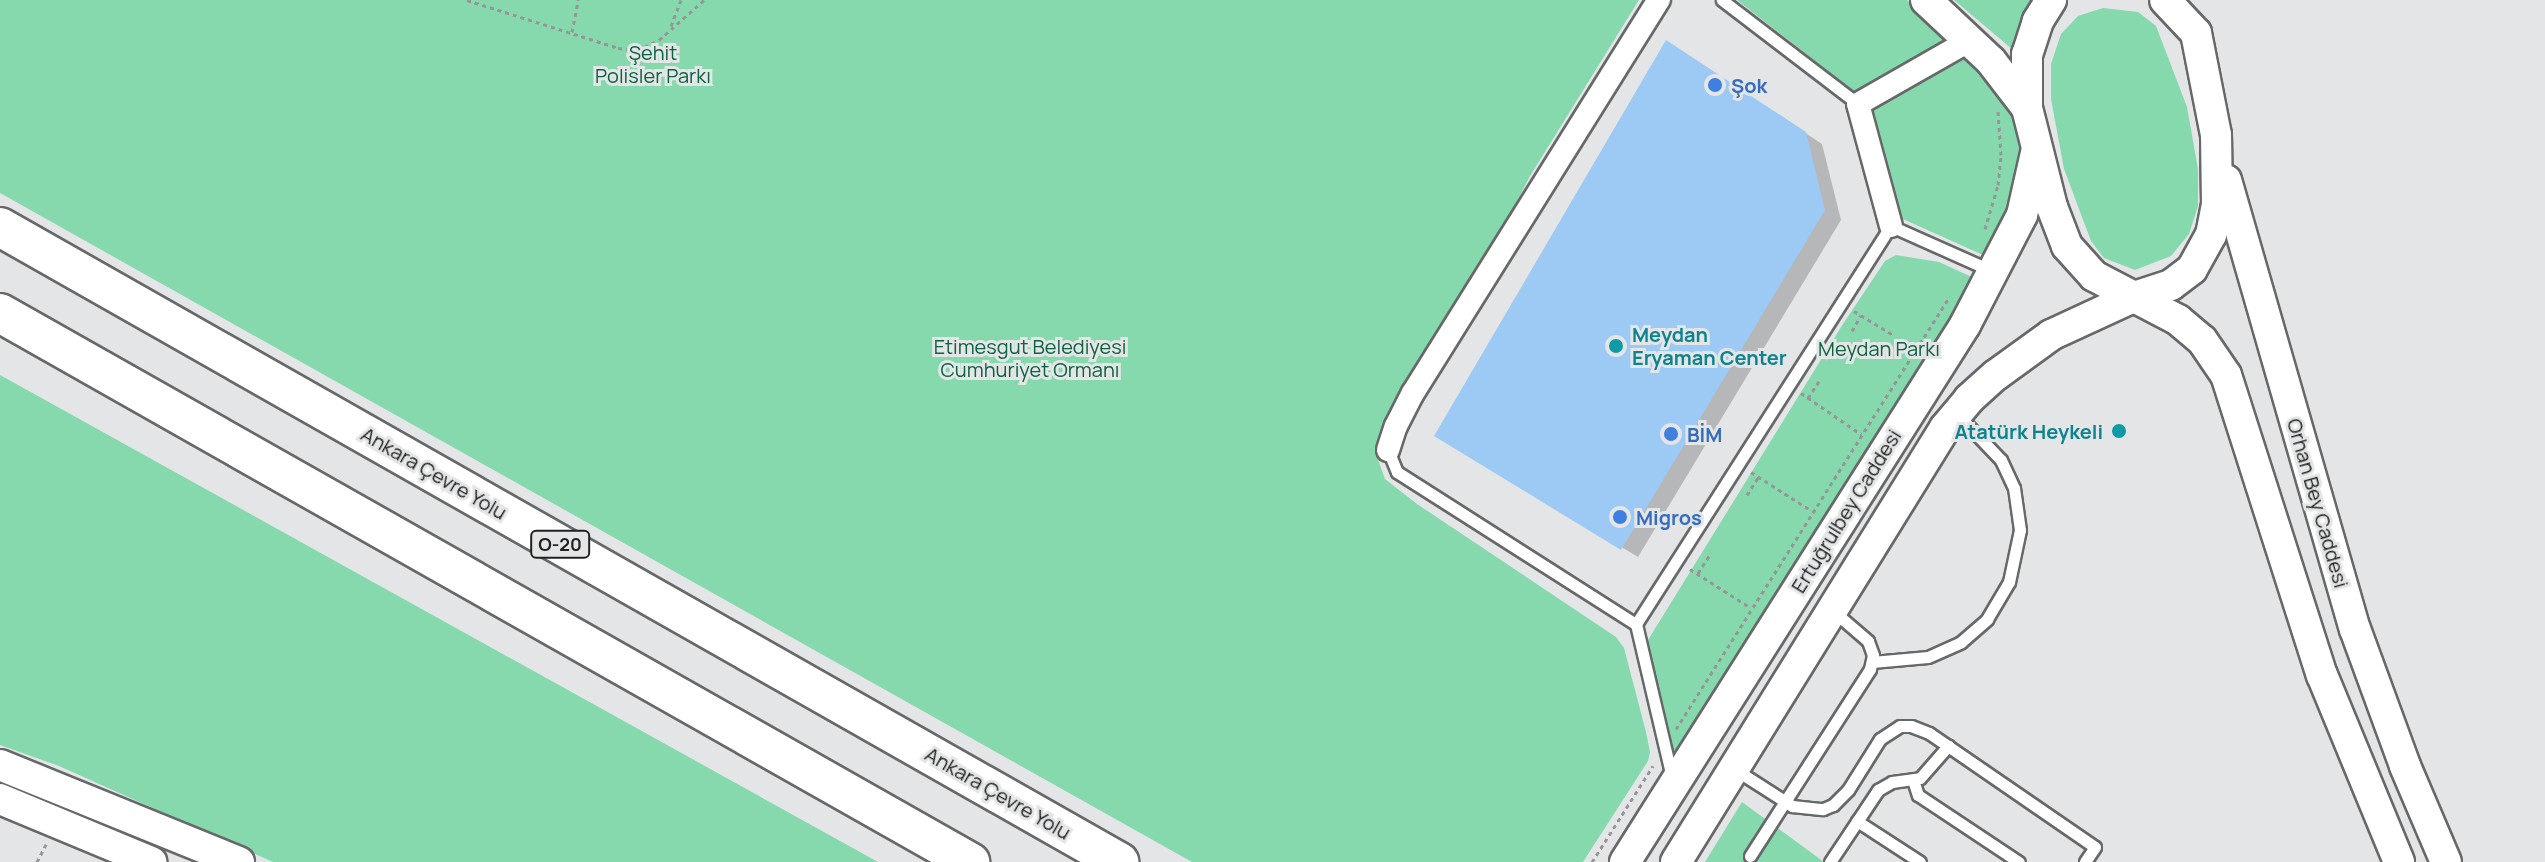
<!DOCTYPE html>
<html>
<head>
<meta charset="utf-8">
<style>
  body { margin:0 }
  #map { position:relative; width:2545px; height:862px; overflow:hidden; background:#e4e5e6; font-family:Manrope,sans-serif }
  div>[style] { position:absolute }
  .green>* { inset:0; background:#85d9ad }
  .shadow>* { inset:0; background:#0003 }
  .building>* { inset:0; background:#9dc9f5 }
  .path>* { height:3px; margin-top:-1.5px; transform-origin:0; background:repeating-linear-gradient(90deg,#959697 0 4px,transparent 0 8px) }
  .roads { filter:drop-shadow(2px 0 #676869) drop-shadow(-2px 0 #676869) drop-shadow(0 2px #676869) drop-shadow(0 -2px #676869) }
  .service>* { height:11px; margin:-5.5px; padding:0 5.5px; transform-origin:5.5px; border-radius:5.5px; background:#fff }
  .minor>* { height:22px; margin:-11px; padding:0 11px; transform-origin:11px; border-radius:11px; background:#fff }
  .secondary>* { height:30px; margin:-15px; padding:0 15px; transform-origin:15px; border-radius:15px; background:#fff }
  .motorway>* { height:38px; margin:-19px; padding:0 19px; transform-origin:19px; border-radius:19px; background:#fff }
  .dots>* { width:22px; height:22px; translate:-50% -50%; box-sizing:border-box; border:4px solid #e4e5e6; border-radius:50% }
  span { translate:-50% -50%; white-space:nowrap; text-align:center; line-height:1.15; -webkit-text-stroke:6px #e4e5e6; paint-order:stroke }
  .shield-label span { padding:2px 6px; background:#e4e5e6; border:2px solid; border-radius:6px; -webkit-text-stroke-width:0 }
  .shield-label { font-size:18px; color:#212121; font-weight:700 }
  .park-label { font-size:20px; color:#0b6341 }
  .shop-label { font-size:20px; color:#366cbe; font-weight:700 }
  .left { translate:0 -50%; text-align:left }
  .culture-label { font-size:20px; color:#0d838f; font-weight:700 }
  .right { translate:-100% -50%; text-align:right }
  .street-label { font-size:20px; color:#212121 }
</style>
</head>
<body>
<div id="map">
  <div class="green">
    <i style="clip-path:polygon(0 0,1639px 0,1530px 176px,1503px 229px,1389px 411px,1383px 423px,1377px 457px,1385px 479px,1417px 504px,1616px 637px,1624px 648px,1646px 732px,1650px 752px,1648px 761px,1583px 862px,1192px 862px,0 193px)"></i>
    <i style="clip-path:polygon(1737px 0,1907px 0,1949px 38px,1855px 92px)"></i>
    <i style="clip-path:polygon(1954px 0,2046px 0,2018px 54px)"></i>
    <i style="clip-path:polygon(2103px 8px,2138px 12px,2156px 26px,2187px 107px,2198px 169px,2198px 206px,2189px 234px,2171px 256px,2135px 270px,2104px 258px,2091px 241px,2064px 169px,2051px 99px,2051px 64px,2061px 34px,2078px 16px)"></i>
    <i style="clip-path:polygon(1962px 55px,2012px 113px,2020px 147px,2007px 206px,1983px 255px,1894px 215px,1866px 110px)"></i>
    <i style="clip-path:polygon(1896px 255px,1939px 262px,1974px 278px,1674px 756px,1648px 640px,1843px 324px,1885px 261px)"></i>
    <i style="clip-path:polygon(0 375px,878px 862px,273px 862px,59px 766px,0 745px)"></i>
    <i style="clip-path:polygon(1742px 802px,1824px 862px,1705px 862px)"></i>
  </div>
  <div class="shadow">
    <i style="clip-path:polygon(1683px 52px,1822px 144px,1841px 220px,1638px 557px,1436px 435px)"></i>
  </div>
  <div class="building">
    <i style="clip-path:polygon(1666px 40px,1806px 132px,1825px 210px,1621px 550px,1434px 436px)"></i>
  </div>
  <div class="path">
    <i style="left:467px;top:0;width:158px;rotate:17.6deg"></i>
    <i style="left:618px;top:48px;width:19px;rotate:6deg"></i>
    <i style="left:637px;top:50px;width:24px;rotate:-24deg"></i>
    <i style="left:659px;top:40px;width:60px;rotate:-41.6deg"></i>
    <i style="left:671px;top:26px;width:28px;rotate:-69deg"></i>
    <i style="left:572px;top:32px;width:33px;rotate:-79deg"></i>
    <i style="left:1985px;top:229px;width:46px;rotate:-73.5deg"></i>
    <i style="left:1998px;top:185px;width:30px;rotate:-84deg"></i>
    <i style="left:2001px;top:155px;width:44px;rotate:-93.9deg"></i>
    <i style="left:1854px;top:311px;width:48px;rotate:31.4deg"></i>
    <i style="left:1852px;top:331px;width:18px;rotate:-61deg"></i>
    <i style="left:1801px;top:393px;width:73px;rotate:34.3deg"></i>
    <i style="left:1808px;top:398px;width:20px;rotate:-57deg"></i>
    <i style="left:1751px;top:472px;width:72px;rotate:32.6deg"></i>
    <i style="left:1747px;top:495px;width:22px;rotate:-58deg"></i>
    <i style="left:1690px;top:569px;width:72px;rotate:32.6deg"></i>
    <i style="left:1698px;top:573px;width:24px;rotate:-57deg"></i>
    <i style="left:1676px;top:729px;width:512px;rotate:-57.67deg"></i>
    <i style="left:37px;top:862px;width:20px;rotate:-63deg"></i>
    <i style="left:1592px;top:862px;width:114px;rotate:-57.6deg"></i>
  </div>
  <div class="roads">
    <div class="service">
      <i style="left:1722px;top:0;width:171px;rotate:37.4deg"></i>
      <i style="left:1388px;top:450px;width:24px;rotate:68deg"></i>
      <i style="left:1397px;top:472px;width:283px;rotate:32.5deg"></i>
      <i style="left:1636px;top:624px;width:157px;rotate:76.8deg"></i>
      <i style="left:1636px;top:624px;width:473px;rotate:-57.4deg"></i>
      <i style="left:1891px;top:226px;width:111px;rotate:24deg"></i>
      <i style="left:1872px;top:662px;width:56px;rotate:-5.1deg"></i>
      <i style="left:1928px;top:657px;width:36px;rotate:-24deg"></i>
      <i style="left:1961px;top:642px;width:35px;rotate:-41deg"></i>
      <i style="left:1987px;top:619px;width:43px;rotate:-59.3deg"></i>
      <i style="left:2009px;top:582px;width:53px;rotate:-78.1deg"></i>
      <i style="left:2020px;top:530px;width:42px;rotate:-98.1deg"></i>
      <i style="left:2014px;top:488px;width:31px;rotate:-115deg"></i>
      <i style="left:2001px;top:460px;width:62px;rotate:-133.7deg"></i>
      <i style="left:1736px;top:770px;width:67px;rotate:32.7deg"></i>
      <i style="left:1792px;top:806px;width:31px;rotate:6deg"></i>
      <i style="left:1823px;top:809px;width:11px;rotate:-22deg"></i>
      <i style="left:1833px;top:805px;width:21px;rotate:-45deg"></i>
      <i style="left:1848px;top:790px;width:60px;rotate:-57.9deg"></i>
      <i style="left:1880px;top:739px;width:24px;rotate:-33deg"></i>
      <i style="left:1900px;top:726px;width:11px"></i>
      <i style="left:1911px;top:726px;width:19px;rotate:21deg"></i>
      <i style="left:1929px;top:733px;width:201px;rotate:34.5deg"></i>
      <i style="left:2095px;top:847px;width:18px;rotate:124deg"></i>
      <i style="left:1913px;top:780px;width:16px;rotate:72deg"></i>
      <i style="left:1918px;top:795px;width:121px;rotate:33.6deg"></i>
      <i style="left:1857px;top:821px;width:75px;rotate:33.1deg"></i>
      <i style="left:1750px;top:856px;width:222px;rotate:-57.3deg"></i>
      <i style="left:1870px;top:669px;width:14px;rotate:-78deg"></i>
      <i style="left:1873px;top:655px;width:15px;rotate:-110deg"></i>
      <i style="left:1868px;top:641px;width:48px;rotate:-139.3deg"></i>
      <i style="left:1830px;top:862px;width:87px;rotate:-56.3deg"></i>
      <i style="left:1878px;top:790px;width:16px;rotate:-30deg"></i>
      <i style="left:1892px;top:782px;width:28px;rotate:-8deg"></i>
      <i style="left:1920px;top:778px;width:43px;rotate:-48.8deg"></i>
    </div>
    <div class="minor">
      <i style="left:1891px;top:226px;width:126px;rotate:-105.1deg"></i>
      <i style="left:1858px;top:104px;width:129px;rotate:-29.7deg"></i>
      <i style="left:1388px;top:450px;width:25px;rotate:-72deg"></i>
      <i style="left:1396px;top:426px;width:37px;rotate:-63deg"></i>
      <i style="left:1413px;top:393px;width:464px;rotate:-58deg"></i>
    </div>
    <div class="secondary">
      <i style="left:1926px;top:0;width:89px;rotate:43.2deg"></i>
      <i style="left:1991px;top:61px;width:59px;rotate:52.5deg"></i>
      <i style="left:2051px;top:0;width:25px;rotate:122deg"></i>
      <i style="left:2038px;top:21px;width:35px;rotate:108deg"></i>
      <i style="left:2027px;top:54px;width:54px;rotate:90deg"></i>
      <i style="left:2027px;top:108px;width:102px;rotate:75.8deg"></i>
      <i style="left:2052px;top:207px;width:42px;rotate:69deg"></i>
      <i style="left:2067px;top:246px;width:40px;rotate:48deg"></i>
      <i style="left:2094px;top:276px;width:95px;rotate:27.6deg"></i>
      <i style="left:2178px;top:320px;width:31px;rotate:40deg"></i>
      <i style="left:2202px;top:340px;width:42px;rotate:55.6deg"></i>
      <i style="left:2226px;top:375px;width:315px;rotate:72.3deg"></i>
      <i style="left:2322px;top:675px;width:202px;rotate:67.6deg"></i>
      <i style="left:2226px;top:180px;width:467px;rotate:74deg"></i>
      <i style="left:2355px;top:629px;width:146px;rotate:69.9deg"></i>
      <i style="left:2405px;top:766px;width:104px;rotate:66.9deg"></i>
      <i style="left:0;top:765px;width:258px;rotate:22.1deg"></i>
      <i style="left:0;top:799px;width:164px;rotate:22.6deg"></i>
      <i style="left:1625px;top:862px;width:636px;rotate:-57.66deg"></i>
      <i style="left:1965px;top:325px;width:124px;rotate:-62.6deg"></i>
      <i style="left:2022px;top:215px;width:64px;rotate:-77.3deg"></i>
      <i style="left:1676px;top:862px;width:511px;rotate:-58.21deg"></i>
      <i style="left:1945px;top:428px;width:38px;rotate:-50deg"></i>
      <i style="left:1969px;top:399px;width:36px;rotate:-42deg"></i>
      <i style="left:1996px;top:375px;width:68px;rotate:-36deg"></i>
      <i style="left:2051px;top:335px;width:88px;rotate:-24.8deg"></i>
      <i style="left:2131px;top:298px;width:42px;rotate:-18deg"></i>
      <i style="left:2171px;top:285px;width:26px;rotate:-37deg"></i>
      <i style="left:2192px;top:269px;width:39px;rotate:-61deg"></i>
      <i style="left:2211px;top:235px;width:31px;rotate:-79deg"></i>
      <i style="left:2217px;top:205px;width:70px;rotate:-90.8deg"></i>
      <i style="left:2216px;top:135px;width:104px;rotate:-101.1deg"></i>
      <i style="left:2196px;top:33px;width:45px;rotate:-133.2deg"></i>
    </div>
    <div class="motorway">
      <i style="left:0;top:227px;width:1287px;rotate:29.57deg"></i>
      <i style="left:0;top:313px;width:1115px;rotate:29.51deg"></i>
    </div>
  </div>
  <div class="dots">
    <i style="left:1715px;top:85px;background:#3f7fe0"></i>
    <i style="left:1616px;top:346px;background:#0f9aa8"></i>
    <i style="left:2119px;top:431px;background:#0f9aa8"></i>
    <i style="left:1671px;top:434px;background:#3f7fe0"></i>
    <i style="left:1620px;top:517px;background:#3f7fe0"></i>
  </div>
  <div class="shield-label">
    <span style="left:560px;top:544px">O-20</span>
  </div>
  <div class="park-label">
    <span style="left:653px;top:64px">Şehit<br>Polisler Parkı</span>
    <span style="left:1030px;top:358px">Etimesgut Belediyesi<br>Cumhuriyet Ormanı</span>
    <span style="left:1879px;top:348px">Meydan Parkı</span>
  </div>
  <div class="shop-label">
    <span class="left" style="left:1731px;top:85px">Şok</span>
    <span class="left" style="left:1687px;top:434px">BİM</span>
    <span class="left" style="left:1636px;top:517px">Migros</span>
  </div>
  <div class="culture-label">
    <span class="left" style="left:1632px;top:346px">Meydan<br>Eryaman Center</span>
    <span class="right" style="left:2103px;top:431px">Atatürk Heykeli</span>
  </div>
  <div class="street-label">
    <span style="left:434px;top:473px;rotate:30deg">Ankara Çevre Yolu</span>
    <span style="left:2318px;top:503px;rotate:74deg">Orhan Bey Caddesi</span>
    <span style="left:1846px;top:511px;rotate:-58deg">Ertuğrulbey Caddesi</span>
    <span style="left:998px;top:793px;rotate:30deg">Ankara Çevre Yolu</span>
  </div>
</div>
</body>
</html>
